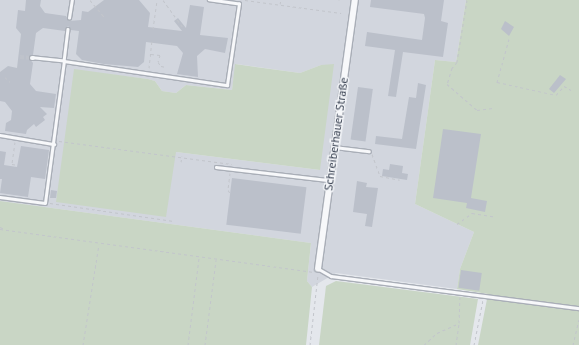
<!DOCTYPE html>
<html>
<head>
<meta charset="utf-8">
<style>
  body { margin:0 }
  #map { position:relative; width:579px; height:345px; overflow:hidden; background:#e4e7ec; font-family:"PT Sans",sans-serif }
  div>[style] { position:absolute }
  .built>* { inset:0; background:#d2d6de }
  .green>* { inset:0; background:#c9d6c5 }
  .building>* { inset:0; background:#bbc0ca; transform-origin:0 0 }
  .pedestrian-tunnel>* { height:4px; margin-top:-2px; transform-origin:0; background:repeating-linear-gradient(90deg,#bfc3cb 0 4px,transparent 0 6px) }
  .path>* { height:1px; margin-top:-0.5px; transform-origin:0; background:repeating-linear-gradient(90deg,#c2c5cb 0 3px,transparent 0 6px) }
  .roads { filter:drop-shadow(1px 0 #a9aeb7) drop-shadow(-1px 0 #a9aeb7) drop-shadow(0 1px #a9aeb7) drop-shadow(0 -1px #a9aeb7) }
  .service>* { height:2.5px; margin:-1.25px; padding:0 1.25px; transform-origin:1.25px; border-radius:1.25px; background:#f7f8fa }
  .pedestrian>* { height:4px; margin:-2px; padding:0 2px; transform-origin:2px; border-radius:2px; background:#f7f8fa }
  .minor>* { height:5.5px; margin:-2.75px; padding:0 2.75px; transform-origin:2.75px; border-radius:2.75px; background:#f7f8fa }
  span { translate:-50% -50%; white-space:nowrap; text-align:center; line-height:1.15; -webkit-text-stroke:3px #f4f6f9; paint-order:stroke }
  .street-label { font-size:12px; color:#2b3445 }
</style>
</head>
<body>
<div id="map">
  <div class="built">
    <i style="clip-path:polygon(evenodd,0 0,466px 0,456px 62px,435px 60px,415px 204px,474px 232px,460px 269px,457px 289px,336px 273px,312px 287px,307px 281px,311px 243px,0 201px,0 0,236px 64px,300px 73px,321px 65px,320px 170px,176px 152px,74px 70px,148px 79px,155px 81px,162px 91px,176px 93px,186px 85px,232px 90px,236px 64px)"></i>
  </div>
  <div class="green">
    <i style="clip-path:polygon(466px 0,579px 0,579px 345px,478px 345px,488px 294px,457px 289px,460px 269px,474px 232px,415px 204px,435px 60px,456px 62px)"></i>
    <i style="clip-path:polygon(235px 64px,300px 73px,321px 65px,334px 64px,320px 170px,176px 152px,166px 217px,56px 202px,74px 69px,148px 79px,155px 81px,162px 91px,176px 93px,186px 85px,232px 90px)"></i>
    <i style="clip-path:polygon(0 201px,311px 243px,307px 281px,312px 287px,306px 345px,0 345px)"></i>
    <i style="clip-path:polygon(336px 281px,478px 299px,470px 345px,319px 345px,326px 286px)"></i>
  </div>
  <div class="building">
    <i style="clip-path:polygon(26px 0,41px 0,40px 6px,45px 13px,66px 16px,69px 21px,81px 20px,82px 11px,88px 12px,104px 0,139px 0,150px 13px,148px 27px,182px 31px,174px 21px,178px 18px,186px 28px,190px 5px,204px 7px,200px 35px,228px 38px,225px 53px,205px 49px,197px 56px,198px 77px,177px 74px,183px 53px,177px 46px,146px 42px,144px 62px,138px 67px,104px 64px,82px 60px,76px 54px,79px 31px,71px 30px,68px 26px,65px 31px,43px 28px,36px 33px,33px 55px,29px 58px,33px 63px,30px 84px,36px 91px,56px 94px,54px 108px,40px 107px,47px 114px,43px 117px,45px 120px,36px 127px,34px 124px,27px 130px,26px 134px,5px 131px,6px 123px,11px 120px,12px 111px,5px 102px,0 101px,0 72px,8px 66px,17px 68px,21px 34px,16px 28px,18px 10px,25px 11px)"></i>
    <i style="clip-path:polygon(371px 0,444px 0,441px 21px,448px 23px,443px 57px,403px 52px,396px 97px,388px 96px,395px 50px,365px 46px,367px 32px,422px 40px,425px 18px,424px 14px,370px 7px)"></i>
    <i style="clip-path:polygon(505px 21px,514px 27px,509px 36px,501px 29px)"></i>
    <i style="clip-path:polygon(560px 75px,566px 79px,554px 93px,549px 89px)"></i>
    <i style="clip-path:polygon(418px 83px,426px 85px,416px 149px,375px 144px,376px 136px,402px 139px,409px 97px,416px 98px)"></i>
    <i style="left:358px;top:87px;width:15px;height:53px;rotate:8deg"></i>
    <i style="clip-path:polygon(443px 129px,481px 134px,471px 198px,487px 201px,485px 212px,466px 208px,467px 203px,433px 198px)"></i>
    <i style="clip-path:polygon(21px 146px,49px 150px,45px 179px,31px 177px,28px 197px,0 193px,2px 179px,0 179px,0 151px,6px 152px,4px 165px,17px 167px)"></i>
    <i style="clip-path:polygon(390px 164px,403px 166px,402px 173px,408px 174px,407px 180px,382px 176px,383px 169px,389px 170px)"></i>
    <i style="left:232px;top:178px;width:75px;height:47px;rotate:7deg"></i>
    <i style="clip-path:polygon(357px 181px,367px 183px,366px 187px,378px 188px,372px 227px,365px 226px,367px 214px,353px 212px)"></i>
    <i style="clip-path:polygon(51px 190px,57px 191px,56px 198px,50px 198px)"></i>
    <i style="left:461px;top:270px;width:21px;height:18px;rotate:8deg"></i>
  </div>
  <div class="pedestrian-tunnel">
    <i style="left:20px;top:57px;width:12px;rotate:5deg"></i>
  </div>
  <div class="path">
    <i style="left:90px;top:0;width:23px;rotate:50deg"></i>
    <i style="left:163px;top:0;width:34px;rotate:54deg"></i>
    <i style="left:245px;top:0;width:97px;rotate:7.7deg"></i>
    <i style="left:467px;top:0;width:63px;rotate:99.2deg"></i>
    <i style="left:457px;top:62px;width:8px;rotate:130deg"></i>
    <i style="left:452px;top:68px;width:17px;rotate:107deg"></i>
    <i style="left:447px;top:84px;width:40px;rotate:41deg"></i>
    <i style="left:477px;top:110px;width:16px;rotate:-7deg"></i>
    <i style="left:339px;top:1px;width:1px;rotate:-90deg"></i>
    <i style="left:280px;top:4px;width:4px;rotate:-76deg"></i>
    <i style="left:153px;top:29px;width:29px;rotate:-82deg"></i>
    <i style="left:509px;top:39px;width:45px;rotate:105.6deg"></i>
    <i style="left:497px;top:82px;width:60px;rotate:12.4deg"></i>
    <i style="left:556px;top:95px;width:12px;rotate:-48deg"></i>
    <i style="left:564px;top:86px;width:8px;rotate:30deg"></i>
    <i style="left:151px;top:54px;width:9px;rotate:6deg"></i>
    <i style="left:160px;top:55px;width:7px;rotate:106deg"></i>
    <i style="left:158px;top:62px;width:5px;rotate:53deg"></i>
    <i style="left:161px;top:66px;width:5px;rotate:11deg"></i>
    <i style="left:149px;top:68px;width:27px;rotate:-84deg"></i>
    <i style="left:5px;top:77px;width:7px;rotate:45deg"></i>
    <i style="left:59px;top:141px;width:174px;rotate:7.6deg"></i>
    <i style="left:15px;top:142px;width:22px;rotate:98deg"></i>
    <i style="left:12px;top:164px;width:6px;rotate:9deg"></i>
    <i style="left:372px;top:154px;width:23px;rotate:70deg"></i>
    <i style="left:380px;top:176px;width:20px;rotate:11deg"></i>
    <i style="left:181px;top:162px;width:6px;rotate:-81deg"></i>
    <i style="left:230px;top:173px;width:17px;rotate:97deg"></i>
    <i style="left:228px;top:190px;width:4px;rotate:56deg"></i>
    <i style="left:50px;top:203px;width:125px;rotate:8.3deg"></i>
    <i style="left:457px;top:224px;width:19px;rotate:-36deg"></i>
    <i style="left:472px;top:213px;width:24px;rotate:9deg"></i>
    <i style="left:0;top:227px;width:4px;rotate:27deg"></i>
    <i style="left:0;top:229px;width:315px;rotate:7.8deg"></i>
    <i style="left:83px;top:345px;width:102px;rotate:-81deg"></i>
    <i style="left:188px;top:345px;width:88px;rotate:-82.8deg"></i>
    <i style="left:205px;top:345px;width:86px;rotate:-82.6deg"></i>
    <i style="left:310px;top:345px;width:70px;rotate:-83.5deg"></i>
    <i style="left:424px;top:345px;width:18px;rotate:-43deg"></i>
    <i style="left:437px;top:333px;width:24px;rotate:-24deg"></i>
    <i style="left:459px;top:323px;width:26px;rotate:-88deg"></i>
    <i style="left:456px;top:345px;width:22px;rotate:-82deg"></i>
    <i style="left:474px;top:345px;width:46px;rotate:-78.7deg"></i>
    <i style="left:573px;top:345px;width:26px;rotate:-77deg"></i>
  </div>
  <div class="roads">
    <div class="service">
      <i style="left:69px;top:18px;width:18px;rotate:-81deg"></i>
      <i style="left:68px;top:29px;width:32px;rotate:97deg"></i>
      <i style="left:64px;top:61px;width:165px;rotate:8.4deg"></i>
      <i style="left:227px;top:85px;width:82px;rotate:-81.6deg"></i>
      <i style="left:239px;top:4px;width:30px;rotate:-172deg"></i>
      <i style="left:0;top:135px;width:55px;rotate:9.5deg"></i>
      <i style="left:334px;top:147px;width:35px;rotate:7deg"></i>
      <i style="left:216px;top:167px;width:114px;rotate:6.6deg"></i>
      <i style="left:0;top:197px;width:45px;rotate:7.6deg"></i>
      <i style="left:45px;top:203px;width:143px;rotate:-82.4deg"></i>
      <i style="left:64px;top:61px;width:31px;rotate:-174deg"></i>
      <i style="left:319px;top:269px;width:14px;rotate:30deg"></i>
      <i style="left:331px;top:276px;width:250px;rotate:7.4deg"></i>
    </div>
    <div class="pedestrian">
      <i style="left:32px;top:58px;width:1px"></i>
    </div>
    <div class="minor">
      <i style="left:318px;top:269px;width:272px;rotate:-82.2deg"></i>
    </div>
  </div>
  <div class="street-label">
    <span style="left:336px;top:134px;rotate:-82deg">Schreiberhauer Straße</span>
  </div>
</div>
</body>
</html>
